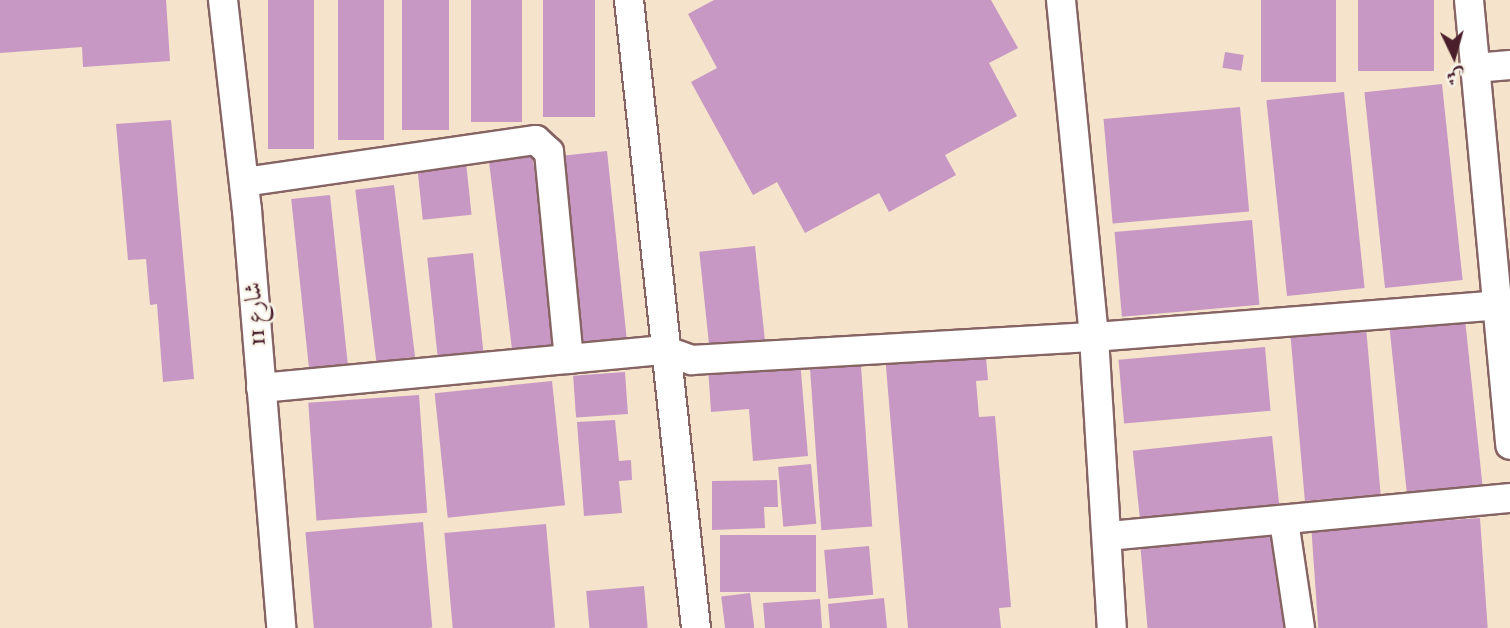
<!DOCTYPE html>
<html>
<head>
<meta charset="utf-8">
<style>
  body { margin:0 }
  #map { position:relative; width:1510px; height:628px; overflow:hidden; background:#f5e3cc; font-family:"IM FELL Double Pica",Amiri,serif }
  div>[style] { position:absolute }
  .building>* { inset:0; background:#c698c3; transform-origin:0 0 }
  .roads { filter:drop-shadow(2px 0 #866463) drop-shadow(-2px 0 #866463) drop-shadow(0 2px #866463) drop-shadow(0 -2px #866463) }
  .minor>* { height:28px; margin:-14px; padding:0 14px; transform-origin:14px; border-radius:14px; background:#fff }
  span { translate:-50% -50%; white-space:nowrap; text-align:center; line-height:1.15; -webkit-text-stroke:5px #f7f3e8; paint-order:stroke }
  .street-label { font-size:24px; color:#4a1f2b }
  .north { position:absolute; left:1419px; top:21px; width:70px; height:70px; -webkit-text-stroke:5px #f7f3e8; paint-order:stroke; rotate:175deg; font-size:19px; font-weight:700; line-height:28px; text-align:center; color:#4a1f2b }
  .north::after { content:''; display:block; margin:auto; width:24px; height:32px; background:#4a1f2b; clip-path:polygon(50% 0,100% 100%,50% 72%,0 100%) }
</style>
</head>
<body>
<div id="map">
  <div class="building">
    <i style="clip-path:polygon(0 0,166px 0,170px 61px,83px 67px,82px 47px,0 53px)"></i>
    <i style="left:268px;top:0;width:46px;height:149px"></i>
    <i style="left:338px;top:0;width:46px;height:140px"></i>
    <i style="left:402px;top:0;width:47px;height:130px"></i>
    <i style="left:471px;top:0;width:51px;height:122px"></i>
    <i style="left:543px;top:0;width:52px;height:117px"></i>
    <i style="clip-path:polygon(714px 0,991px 0,1018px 48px,989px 63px,1017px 116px,945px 155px,956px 175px,889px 212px,879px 193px,805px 233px,777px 182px,753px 195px,691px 82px,717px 68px,688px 14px)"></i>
    <i style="left:1261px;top:0;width:75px;height:82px"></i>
    <i style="left:1358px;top:0;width:76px;height:71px"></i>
    <i style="left:1225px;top:52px;width:19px;height:16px;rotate:9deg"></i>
    <i style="left:1442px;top:84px;width:197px;height:78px;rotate:84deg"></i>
    <i style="left:1344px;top:92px;width:197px;height:78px;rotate:84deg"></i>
    <i style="left:1240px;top:107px;width:105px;height:137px;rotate:85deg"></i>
    <i style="clip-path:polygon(171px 120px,194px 379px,163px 382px,157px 304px,150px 305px,146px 259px,128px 260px,116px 124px)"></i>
    <i style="left:532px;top:151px;width:201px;height:44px;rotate:83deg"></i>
    <i style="left:607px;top:151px;width:194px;height:50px;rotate:84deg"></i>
    <i style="left:466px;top:162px;width:53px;height:49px;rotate:84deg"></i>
    <i style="left:394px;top:185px;width:173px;height:39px;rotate:83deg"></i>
    <i style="left:330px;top:195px;width:172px;height:39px;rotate:84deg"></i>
    <i style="left:1252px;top:220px;width:85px;height:138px;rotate:85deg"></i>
    <i style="left:755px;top:246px;width:98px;height:56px;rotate:84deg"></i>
    <i style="left:473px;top:253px;width:102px;height:46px;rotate:84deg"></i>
    <i style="left:1465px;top:319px;width:168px;height:76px;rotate:84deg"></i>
    <i style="left:1366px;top:327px;width:168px;height:76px;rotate:85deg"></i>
    <i style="clip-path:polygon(985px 346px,988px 380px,976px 381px,979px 417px,995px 416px,1011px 607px,999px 608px,1001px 628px,908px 628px,885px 355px)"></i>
    <i style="left:1265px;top:347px;width:64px;height:147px;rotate:85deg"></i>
    <i style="left:860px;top:352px;width:175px;height:51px;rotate:86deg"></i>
    <i style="clip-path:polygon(800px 360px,808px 456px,753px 461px,749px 409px,711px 412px,708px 367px)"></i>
    <i style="left:625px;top:372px;width:42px;height:52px;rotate:86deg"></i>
    <i style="left:552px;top:381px;width:125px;height:118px;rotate:84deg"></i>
    <i style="left:419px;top:395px;width:118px;height:111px;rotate:86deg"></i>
    <i style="clip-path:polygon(615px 420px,619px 461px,631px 460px,632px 480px,619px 481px,622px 513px,584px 516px,577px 422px)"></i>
    <i style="left:1272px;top:436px;width:71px;height:140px;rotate:84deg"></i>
    <i style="left:811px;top:464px;width:60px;height:33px;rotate:85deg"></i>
    <i style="clip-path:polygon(777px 480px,778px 507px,764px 507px,765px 528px,712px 530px,712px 481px)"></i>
    <i style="left:1480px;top:518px;width:110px;height:169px;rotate:86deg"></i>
    <i style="left:423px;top:522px;width:106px;height:118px;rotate:85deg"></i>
    <i style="left:546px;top:524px;width:104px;height:102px;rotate:85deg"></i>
    <i style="left:720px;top:535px;width:96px;height:57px"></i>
    <i style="left:1276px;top:536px;width:92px;height:136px;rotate:85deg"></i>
    <i style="left:869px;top:546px;width:49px;height:45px;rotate:85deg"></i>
    <i style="left:644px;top:586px;width:42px;height:58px;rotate:85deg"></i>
    <i style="left:750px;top:593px;width:35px;height:29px;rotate:83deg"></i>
    <i style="clip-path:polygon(884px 598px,887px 628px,830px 628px,828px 604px)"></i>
    <i style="clip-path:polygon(820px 599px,822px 628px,765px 628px,763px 603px)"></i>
  </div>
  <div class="roads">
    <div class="minor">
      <i style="left:223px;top:0;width:211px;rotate:83.5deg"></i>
      <i style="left:247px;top:210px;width:419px;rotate:85.3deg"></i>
      <i style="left:629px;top:0;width:632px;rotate:83.91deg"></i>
      <i style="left:1061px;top:0;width:339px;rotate:84.4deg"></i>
      <i style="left:1094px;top:337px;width:292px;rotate:86.5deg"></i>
      <i style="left:1469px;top:0;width:447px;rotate:84.7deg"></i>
      <i style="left:1475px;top:68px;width:35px;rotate:-5deg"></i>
      <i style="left:244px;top:182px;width:295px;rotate:-8.2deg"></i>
      <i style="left:536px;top:140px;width:18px;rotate:43deg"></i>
      <i style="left:549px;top:152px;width:208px;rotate:84.5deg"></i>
      <i style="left:261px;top:388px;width:405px;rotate:-5.4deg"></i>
      <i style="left:664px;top:350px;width:30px;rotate:20deg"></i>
      <i style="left:692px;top:360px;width:403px;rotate:-3.3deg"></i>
      <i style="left:1094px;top:337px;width:417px;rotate:-4.5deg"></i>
      <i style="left:1284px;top:521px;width:108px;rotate:81.5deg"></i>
      <i style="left:1108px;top:536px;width:404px;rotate:-5.4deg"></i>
    </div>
  </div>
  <div class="street-label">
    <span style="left:255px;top:314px;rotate:-95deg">شارع 11</span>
  </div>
  <div class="north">ش</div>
</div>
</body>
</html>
